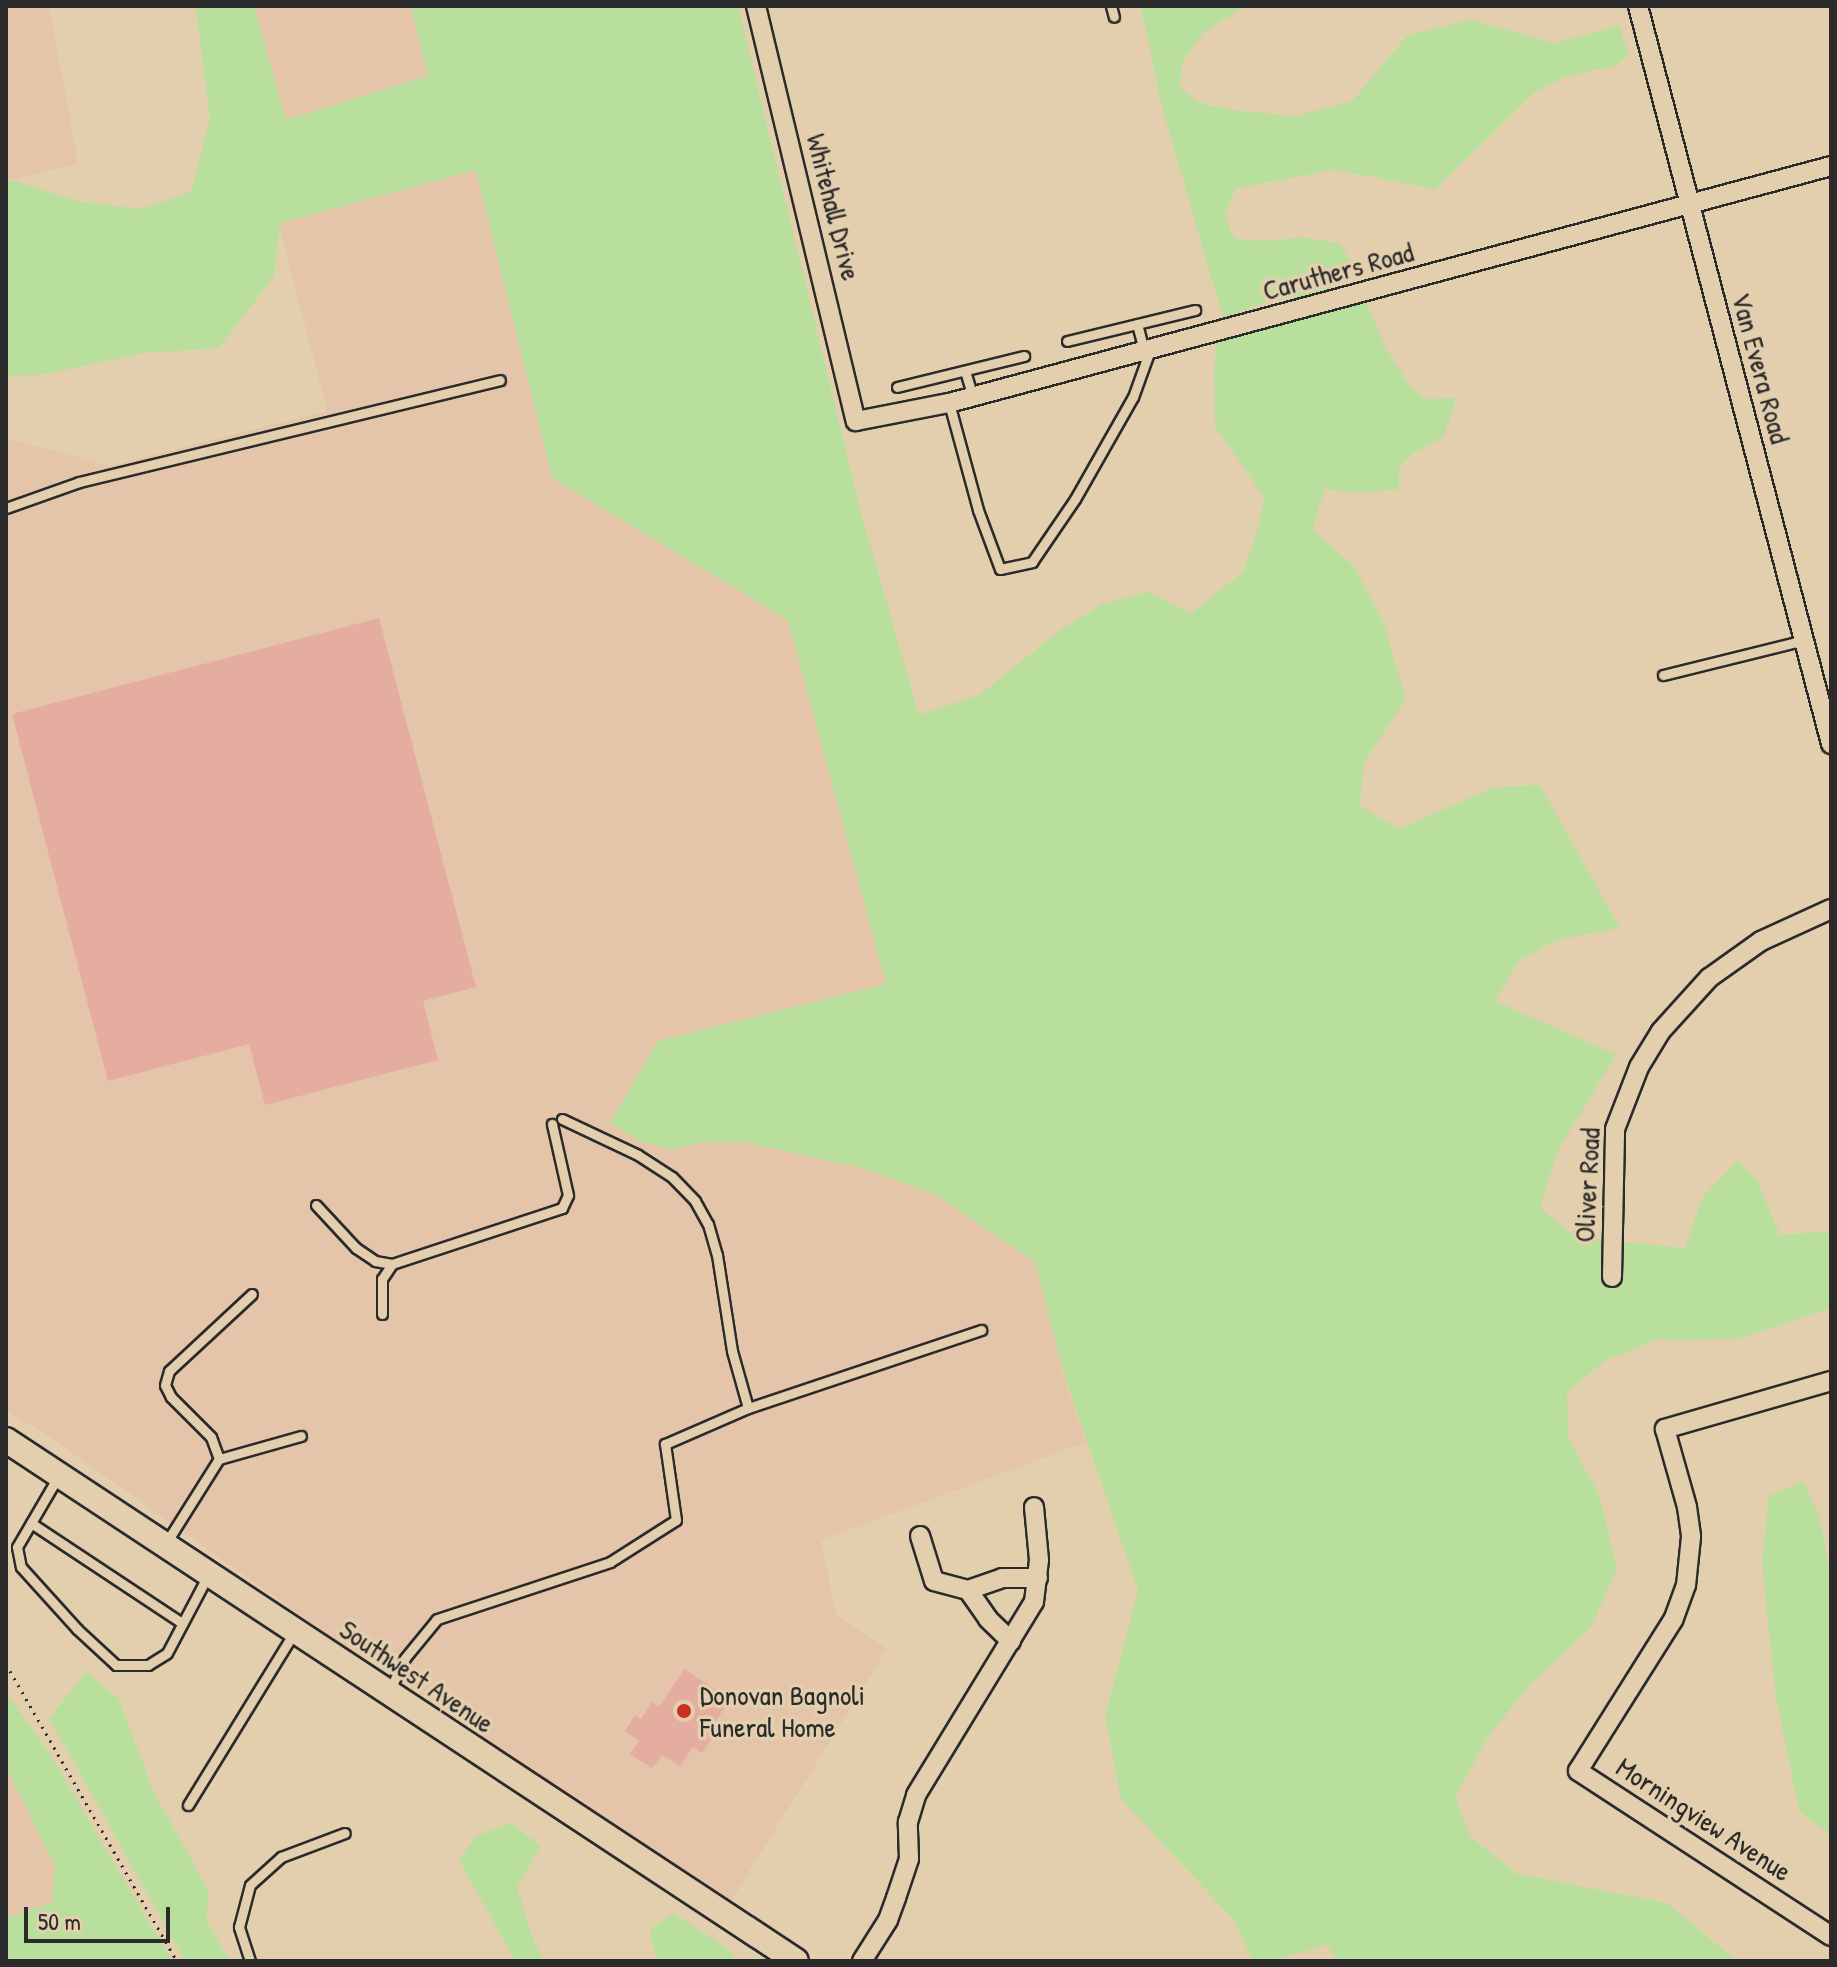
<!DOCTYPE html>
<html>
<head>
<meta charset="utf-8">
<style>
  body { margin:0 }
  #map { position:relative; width:1837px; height:1967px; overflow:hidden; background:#e3cfae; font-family:"Patrick Hand",sans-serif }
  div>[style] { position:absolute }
  .built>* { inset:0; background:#e4c5aa }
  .green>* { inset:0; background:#b8e09c }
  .building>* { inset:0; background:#e5ad9f }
  .path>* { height:3px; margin-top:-1.5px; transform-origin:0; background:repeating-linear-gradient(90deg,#2b2b2b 0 2px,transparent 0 8px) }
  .roads { filter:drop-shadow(2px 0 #2b2b2b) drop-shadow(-2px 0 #2b2b2b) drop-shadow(0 2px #2b2b2b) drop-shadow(0 -2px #2b2b2b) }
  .service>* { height:9px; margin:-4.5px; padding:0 4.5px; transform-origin:4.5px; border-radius:4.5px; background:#e3cfae }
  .minor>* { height:18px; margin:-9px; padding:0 9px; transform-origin:9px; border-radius:9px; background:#e3cfae }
  .tertiary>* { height:24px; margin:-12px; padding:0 12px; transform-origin:12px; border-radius:12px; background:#e3cfae }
  .dots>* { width:22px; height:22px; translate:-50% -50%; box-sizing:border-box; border:4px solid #e3cfae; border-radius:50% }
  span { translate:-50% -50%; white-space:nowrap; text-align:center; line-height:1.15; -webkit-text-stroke:7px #e3cfae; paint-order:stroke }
  .street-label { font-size:28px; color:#2b2b2b }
  .poi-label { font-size:28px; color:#2b2b2b }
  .left { translate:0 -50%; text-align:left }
  .frame { position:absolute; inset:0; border:8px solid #2b2b2b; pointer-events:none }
  .scale { position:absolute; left:24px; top:1907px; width:146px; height:36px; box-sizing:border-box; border:4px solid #2b2b2b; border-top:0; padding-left:10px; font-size:24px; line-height:28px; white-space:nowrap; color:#2b2b2b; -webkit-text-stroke:6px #e3cfae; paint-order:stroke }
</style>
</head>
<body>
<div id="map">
  <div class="built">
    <i style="clip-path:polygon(6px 6px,49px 6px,78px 163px,6px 181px)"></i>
    <i style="clip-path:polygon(254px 6px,411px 6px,429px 76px,285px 120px)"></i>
    <i style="clip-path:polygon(476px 169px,552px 478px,788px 620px,886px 985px,658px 1041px,643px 1142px,673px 1149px,702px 1143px,744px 1142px,859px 1167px,936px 1195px,1035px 1262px,1064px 1377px,1086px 1442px,821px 1540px,836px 1615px,887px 1649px,731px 1901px,412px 1694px,44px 1433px,6px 1411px,6px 438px,110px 466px,327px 411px,279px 223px)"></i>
    <i style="clip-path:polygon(6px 1766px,55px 1866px,52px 1903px,6px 1918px)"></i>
  </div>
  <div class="green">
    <i style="clip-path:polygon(210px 6px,254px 6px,286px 120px,428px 76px,411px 6px,738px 6px,861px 512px,919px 715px,979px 695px,1059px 631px,1102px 604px,1148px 592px,1191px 613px,1243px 572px,1259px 526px,1264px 497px,1215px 426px,1214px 367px,1219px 331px,1362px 292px,1386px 348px,1411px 388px,1426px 399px,1456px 398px,1444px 437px,1412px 454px,1399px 468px,1399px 489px,1363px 493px,1324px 489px,1313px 530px,1353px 565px,1383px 621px,1406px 699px,1364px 763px,1360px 806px,1399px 829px,1494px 787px,1540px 785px,1620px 928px,1556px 940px,1519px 961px,1495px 1001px,1616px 1055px,1557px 1152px,1540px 1208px,1576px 1237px,1685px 1248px,1702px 1198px,1738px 1160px,1757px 1180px,1780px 1235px,1831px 1231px,1831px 1308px,1738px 1339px,1656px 1340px,1605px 1361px,1567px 1392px,1568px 1437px,1600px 1496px,1617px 1568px,1591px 1628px,1531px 1683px,1488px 1737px,1455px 1797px,1470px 1836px,1517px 1874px,1667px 1903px,1737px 1961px,1338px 1961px,1327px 1945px,1272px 1961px,1253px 1961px,1234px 1920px,1121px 1799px,1105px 1716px,1138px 1590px,1065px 1377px,1035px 1262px,936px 1195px,859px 1167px,743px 1142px,702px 1143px,673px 1149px,643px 1142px,610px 1123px,658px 1041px,886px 984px,788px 620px,552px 478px,476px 170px,280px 223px,274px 276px,219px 348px,144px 353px,41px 375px,6px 375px,6px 182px,11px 180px,77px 201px,141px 209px,191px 192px,210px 118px,196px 11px)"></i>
    <i style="clip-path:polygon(1141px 6px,1245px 6px,1203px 33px,1183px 61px,1179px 86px,1199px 103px,1234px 110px,1296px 116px,1352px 101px,1408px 35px,1471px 20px,1555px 43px,1619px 26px,1629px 55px,1616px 66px,1567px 76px,1534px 93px,1435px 189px,1335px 170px,1237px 188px,1224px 214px,1235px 239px,1266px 241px,1302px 237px,1339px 243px,1352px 263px,1324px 295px,1265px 302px,1223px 318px,1162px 107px)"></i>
    <i style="clip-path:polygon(1803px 1481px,1820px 1519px,1831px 1580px,1831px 1835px,1799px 1811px,1776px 1697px,1762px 1565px,1769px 1496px)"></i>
    <i style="clip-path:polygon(86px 1672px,119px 1699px,152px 1788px,209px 1892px,206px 1920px,230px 1961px,185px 1961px,49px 1718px)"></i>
    <i style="clip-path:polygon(6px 1693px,47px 1749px,172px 1961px,6px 1961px,6px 1918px,52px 1903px,55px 1866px,6px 1766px)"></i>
    <i style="clip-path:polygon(511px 1823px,541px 1846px,517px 1886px,531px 1933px,543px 1961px,515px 1961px,459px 1860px,476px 1836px)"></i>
    <i style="clip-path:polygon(673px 1913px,730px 1950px,734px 1961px,656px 1961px,650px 1929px)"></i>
  </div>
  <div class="building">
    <i style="clip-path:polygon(379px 618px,476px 987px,423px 1001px,438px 1060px,265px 1105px,249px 1044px,108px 1081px,12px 714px)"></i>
    <i style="clip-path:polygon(684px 1669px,730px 1699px,713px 1726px,718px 1729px,702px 1753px,693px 1747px,680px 1766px,662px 1755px,652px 1768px,630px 1754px,639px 1741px,625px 1731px,635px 1715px,641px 1719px,652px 1702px,659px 1707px)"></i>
  </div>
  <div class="path">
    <i style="left:6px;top:1664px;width:343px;rotate:60.1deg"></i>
  </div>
  <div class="roads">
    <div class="service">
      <i style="left:1111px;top:6px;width:11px;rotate:75deg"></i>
      <i style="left:1137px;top:324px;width:28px;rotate:75deg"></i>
      <i style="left:1067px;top:341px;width:132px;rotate:-13.6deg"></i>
      <i style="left:965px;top:371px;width:27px;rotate:73deg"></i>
      <i style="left:897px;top:387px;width:131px;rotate:-13.7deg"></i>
      <i style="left:949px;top:403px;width:111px;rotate:74.8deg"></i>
      <i style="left:978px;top:510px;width:63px;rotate:69.6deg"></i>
      <i style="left:1000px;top:569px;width:33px;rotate:-12deg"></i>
      <i style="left:1032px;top:562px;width:76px;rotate:-55.7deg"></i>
      <i style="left:1075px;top:499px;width:117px;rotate:-60.4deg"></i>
      <i style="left:1133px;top:397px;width:50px;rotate:-70.1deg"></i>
      <i style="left:6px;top:508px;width:77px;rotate:-19.6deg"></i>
      <i style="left:79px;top:482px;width:433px;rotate:-13.6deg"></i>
      <i style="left:1663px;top:675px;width:145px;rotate:-13.9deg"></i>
      <i style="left:562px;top:1119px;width:84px;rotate:25.3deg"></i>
      <i style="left:638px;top:1155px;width:40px;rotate:32.9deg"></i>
      <i style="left:672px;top:1177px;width:33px;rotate:46deg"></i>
      <i style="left:695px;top:1201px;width:26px;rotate:61deg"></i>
      <i style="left:708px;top:1224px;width:32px;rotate:74deg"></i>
      <i style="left:717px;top:1255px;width:97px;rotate:81.1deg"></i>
      <i style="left:732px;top:1351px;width:59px;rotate:74.3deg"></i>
      <i style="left:316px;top:1205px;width:59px;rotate:47.1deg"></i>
      <i style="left:356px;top:1248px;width:23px;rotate:34deg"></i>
      <i style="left:375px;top:1261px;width:17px;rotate:10deg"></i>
      <i style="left:382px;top:1314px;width:35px;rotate:-90deg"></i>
      <i style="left:382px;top:1279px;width:18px;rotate:-56deg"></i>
      <i style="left:392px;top:1264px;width:179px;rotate:-18.2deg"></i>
      <i style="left:562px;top:1208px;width:14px;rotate:-65deg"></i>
      <i style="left:568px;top:1195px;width:73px;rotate:-102.7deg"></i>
      <i style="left:219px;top:1459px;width:23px;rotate:-110deg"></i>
      <i style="left:211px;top:1437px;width:57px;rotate:-135deg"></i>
      <i style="left:171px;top:1397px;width:13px;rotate:-117deg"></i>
      <i style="left:165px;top:1385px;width:15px;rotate:-74deg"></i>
      <i style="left:169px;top:1371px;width:113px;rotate:-42.9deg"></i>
      <i style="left:59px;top:1475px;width:83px;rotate:120.3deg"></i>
      <i style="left:17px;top:1547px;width:20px;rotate:79deg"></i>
      <i style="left:21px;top:1567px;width:84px;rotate:47.9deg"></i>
      <i style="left:77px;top:1629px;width:53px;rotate:42.7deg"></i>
      <i style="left:116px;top:1665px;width:32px"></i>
      <i style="left:148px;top:1665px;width:22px;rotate:-32deg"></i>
      <i style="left:167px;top:1653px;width:86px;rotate:-62.2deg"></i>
      <i style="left:31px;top:1523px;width:181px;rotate:33.5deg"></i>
      <i style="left:166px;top:1543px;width:99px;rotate:-57.8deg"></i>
      <i style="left:219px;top:1459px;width:85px;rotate:-15.7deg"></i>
      <i style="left:390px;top:1689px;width:34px;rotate:-64deg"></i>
      <i style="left:405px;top:1658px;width:50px;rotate:-50.6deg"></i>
      <i style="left:437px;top:1619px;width:182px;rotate:-18.2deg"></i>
      <i style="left:610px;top:1562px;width:78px;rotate:-32.5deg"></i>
      <i style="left:676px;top:1520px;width:77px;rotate:-98.2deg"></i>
      <i style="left:665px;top:1444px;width:90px;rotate:-23.4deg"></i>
      <i style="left:748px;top:1408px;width:246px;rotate:-18.5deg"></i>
      <i style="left:188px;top:1805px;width:204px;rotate:-58.4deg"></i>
      <i style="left:250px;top:1961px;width:36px;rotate:-108deg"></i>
      <i style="left:239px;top:1927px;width:43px;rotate:-75.3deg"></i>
      <i style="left:250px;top:1885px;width:42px;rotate:-42.1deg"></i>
      <i style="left:281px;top:1857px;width:68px;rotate:-20.6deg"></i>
    </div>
    <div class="minor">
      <i style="left:756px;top:6px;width:427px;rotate:76.5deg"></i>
      <i style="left:856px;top:421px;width:95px;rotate:-11deg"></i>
      <i style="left:949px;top:403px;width:913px;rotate:-15.04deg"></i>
      <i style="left:1638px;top:6px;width:763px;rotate:75.34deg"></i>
      <i style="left:1612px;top:1277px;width:148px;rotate:-88.8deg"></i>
      <i style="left:1615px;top:1129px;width:66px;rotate:-68.8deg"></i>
      <i style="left:1639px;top:1067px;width:42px;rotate:-58.6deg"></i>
      <i style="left:1661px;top:1031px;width:72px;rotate:-47.8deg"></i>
      <i style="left:1709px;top:978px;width:64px;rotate:-35.4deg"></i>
      <i style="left:1761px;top:941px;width:77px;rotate:-24.6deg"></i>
      <i style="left:1831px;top:1381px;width:173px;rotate:163.9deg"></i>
      <i style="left:1665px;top:1429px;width:81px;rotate:74.2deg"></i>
      <i style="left:1687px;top:1507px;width:30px;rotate:82deg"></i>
      <i style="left:1691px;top:1537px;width:48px;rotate:95.9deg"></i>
      <i style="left:1686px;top:1585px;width:37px;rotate:110deg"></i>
      <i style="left:1673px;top:1620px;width:178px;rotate:122.2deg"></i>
      <i style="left:1578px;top:1771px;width:302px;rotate:33.1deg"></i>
      <i style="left:920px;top:1536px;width:47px;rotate:72.7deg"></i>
      <i style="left:934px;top:1581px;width:35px;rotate:15deg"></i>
      <i style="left:968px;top:1590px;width:35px;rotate:55deg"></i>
      <i style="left:988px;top:1619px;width:32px;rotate:44deg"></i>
      <i style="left:968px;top:1590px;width:36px;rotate:-19deg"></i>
      <i style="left:1002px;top:1578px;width:36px"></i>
      <i style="left:862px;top:1961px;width:49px;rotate:-57.6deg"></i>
      <i style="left:888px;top:1920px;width:23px;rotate:-70deg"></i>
      <i style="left:896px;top:1898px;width:41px;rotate:-71.6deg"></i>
      <i style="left:909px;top:1859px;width:37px;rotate:-92deg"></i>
      <i style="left:908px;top:1822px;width:28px;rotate:-73deg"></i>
      <i style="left:916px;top:1795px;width:226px;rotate:-58.6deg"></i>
      <i style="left:1034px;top:1602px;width:42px;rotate:-83.2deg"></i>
      <i style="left:1039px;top:1560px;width:53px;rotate:-95.4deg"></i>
    </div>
    <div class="tertiary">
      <i style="left:6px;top:1440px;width:946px;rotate:33.4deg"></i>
    </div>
  </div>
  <div class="dots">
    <i style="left:684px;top:1711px;background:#c8321e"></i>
  </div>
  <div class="street-label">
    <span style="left:834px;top:207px;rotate:76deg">Whitehall Drive</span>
    <span style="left:1338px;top:271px;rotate:-15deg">Caruthers Road</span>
    <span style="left:1761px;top:368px;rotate:75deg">Van Evera Road</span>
    <span style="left:1587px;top:1185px;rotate:-87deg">Oliver Road</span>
    <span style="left:417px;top:1676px;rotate:34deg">Southwest Avenue</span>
    <span style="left:1704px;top:1819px;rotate:33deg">Morningview Avenue</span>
  </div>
  <div class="poi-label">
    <span class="left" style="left:700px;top:1711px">Donovan Bagnoli<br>Funeral Home</span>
  </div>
  <div class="frame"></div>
  <div class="scale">50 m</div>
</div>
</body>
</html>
